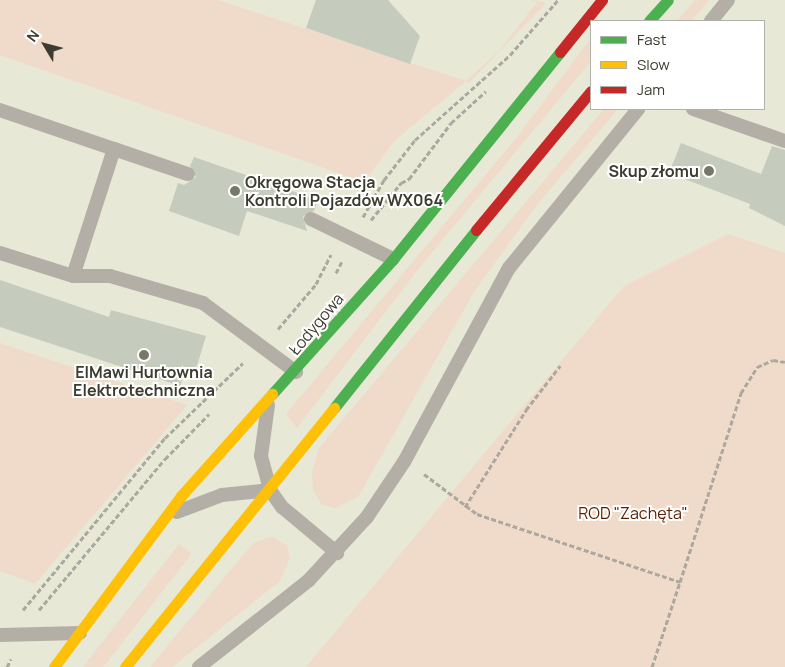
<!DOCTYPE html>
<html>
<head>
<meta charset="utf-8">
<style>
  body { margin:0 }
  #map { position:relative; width:785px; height:667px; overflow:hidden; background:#e8e8d7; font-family:Manrope,sans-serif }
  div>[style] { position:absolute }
  .green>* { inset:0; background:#f0dac9; transform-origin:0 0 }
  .building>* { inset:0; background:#c6ccbd }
  .path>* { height:3px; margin-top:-1.5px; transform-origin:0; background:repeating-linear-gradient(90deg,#aba8a0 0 5px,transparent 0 7.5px) }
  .lane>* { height:14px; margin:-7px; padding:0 7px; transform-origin:7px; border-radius:7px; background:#b3afa7 }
  .fast>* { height:11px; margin:-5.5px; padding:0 5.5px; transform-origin:5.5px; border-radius:5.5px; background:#4caf50 }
  .slow>* { height:11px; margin:-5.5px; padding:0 5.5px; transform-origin:5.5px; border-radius:5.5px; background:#ffc107 }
  .jam>* { height:11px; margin:-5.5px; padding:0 5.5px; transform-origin:5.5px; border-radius:5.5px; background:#c62828 }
  .dots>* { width:14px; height:14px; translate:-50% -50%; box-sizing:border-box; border:2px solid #fff; border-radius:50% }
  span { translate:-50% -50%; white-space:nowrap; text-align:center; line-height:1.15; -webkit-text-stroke:4px #fff; paint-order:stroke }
  .poi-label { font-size:16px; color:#3c3c30; font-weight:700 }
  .right { translate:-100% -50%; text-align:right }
  .left { translate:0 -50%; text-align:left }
  .street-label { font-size:16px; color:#3c3c30 }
  .park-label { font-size:16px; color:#5b1e00 }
  .legend { position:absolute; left:590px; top:20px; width:175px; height:90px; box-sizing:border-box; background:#fff; border:1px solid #b1b1ac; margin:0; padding:6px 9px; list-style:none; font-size:15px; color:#3c3c30 }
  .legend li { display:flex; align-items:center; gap:10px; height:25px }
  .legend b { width:25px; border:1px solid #b1b1ac }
  .north { position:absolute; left:20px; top:20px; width:50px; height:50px; -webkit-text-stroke:4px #fff; paint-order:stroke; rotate:307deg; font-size:14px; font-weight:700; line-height:20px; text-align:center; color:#3c3c30 }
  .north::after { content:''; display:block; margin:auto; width:18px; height:22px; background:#3c3c30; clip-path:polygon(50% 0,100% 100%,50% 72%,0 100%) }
</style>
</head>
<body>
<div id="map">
  <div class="green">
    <i style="clip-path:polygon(0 0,218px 0,466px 81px,499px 51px,537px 2px,532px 0,546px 3px,469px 83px,466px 81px,395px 140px,364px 182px,0 55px)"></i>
    <i style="clip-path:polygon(695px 0,709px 0,691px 21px,677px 21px)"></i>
    <i style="clip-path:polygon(591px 38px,591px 61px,419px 268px,297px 428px,286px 414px,517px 137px)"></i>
    <i style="clip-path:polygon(604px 109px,618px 109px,536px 206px,474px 292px,358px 497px,335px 508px,321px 504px,313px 490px,312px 472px,319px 448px)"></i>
    <i style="clip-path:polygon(728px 234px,785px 253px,785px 667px,306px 667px,624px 286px)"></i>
    <i style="clip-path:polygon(0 343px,187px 405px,35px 584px,0 571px)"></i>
    <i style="clip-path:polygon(272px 536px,287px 546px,290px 558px,280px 581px,172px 667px,150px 667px,243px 555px,254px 543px)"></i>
    <i style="left:179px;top:544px;width:16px;height:160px;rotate:38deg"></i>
  </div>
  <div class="building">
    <i style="clip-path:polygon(316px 0,388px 0,420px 36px,410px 64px,306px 28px)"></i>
    <i style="clip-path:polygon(681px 143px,761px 174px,772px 146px,785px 150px,785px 226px,749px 208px,750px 204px,669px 173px)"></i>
    <i style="clip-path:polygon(194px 157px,318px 200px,314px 211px,303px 216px,307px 231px,247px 211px,239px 236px,169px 211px,178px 183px,184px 185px,196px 177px,190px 166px)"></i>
    <i style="clip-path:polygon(0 280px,109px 317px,111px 310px,206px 336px,197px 366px,185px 373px,180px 386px,0 327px)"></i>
  </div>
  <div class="path">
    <i style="left:363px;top:217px;width:43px;rotate:-60.4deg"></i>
    <i style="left:384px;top:180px;width:51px;rotate:-52.2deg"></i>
    <i style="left:415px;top:140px;width:127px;rotate:-41.8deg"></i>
    <i style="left:510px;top:55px;width:73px;rotate:-48.9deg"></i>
    <i style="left:371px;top:220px;width:48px;rotate:-51deg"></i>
    <i style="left:401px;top:183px;width:9px;rotate:-27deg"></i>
    <i style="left:409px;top:179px;width:70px;rotate:-53.1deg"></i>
    <i style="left:451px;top:123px;width:47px;rotate:-42.4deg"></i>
    <i style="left:336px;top:273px;width:13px;rotate:-63deg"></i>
    <i style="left:278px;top:329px;width:59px;rotate:-49.8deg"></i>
    <i style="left:316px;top:284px;width:33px;rotate:-63deg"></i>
    <i style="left:424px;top:474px;width:66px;rotate:37deg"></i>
    <i style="left:477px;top:514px;width:214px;rotate:18.5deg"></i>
    <i style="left:680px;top:582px;width:199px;rotate:-72.1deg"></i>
    <i style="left:741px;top:393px;width:31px;rotate:-58deg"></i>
    <i style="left:757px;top:367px;width:17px;rotate:-24deg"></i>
    <i style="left:773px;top:360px;width:12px;rotate:9deg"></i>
    <i style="left:465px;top:507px;width:115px;rotate:-57.8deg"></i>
    <i style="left:526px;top:410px;width:56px;rotate:-52.3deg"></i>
    <i style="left:23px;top:610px;width:223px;rotate:-50.5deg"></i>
    <i style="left:165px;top:438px;width:108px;rotate:-43.9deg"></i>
    <i style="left:39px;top:610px;width:197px;rotate:-50.2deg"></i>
    <i style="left:165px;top:459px;width:63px;rotate:-45.6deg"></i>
    <i style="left:7px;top:667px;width:9px;rotate:-63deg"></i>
    <i style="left:652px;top:667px;width:89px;rotate:-71.8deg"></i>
  </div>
  <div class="lane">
    <i style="left:711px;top:21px;width:27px;rotate:-51deg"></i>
    <i style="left:693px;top:109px;width:97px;rotate:19.2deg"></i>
    <i style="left:0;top:110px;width:120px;rotate:18.9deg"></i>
    <i style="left:114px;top:149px;width:133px;rotate:107.9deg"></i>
    <i style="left:114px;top:149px;width:78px;rotate:18.7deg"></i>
    <i style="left:311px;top:219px;width:91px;rotate:26deg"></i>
    <i style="left:0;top:253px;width:77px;rotate:17.5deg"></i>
    <i style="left:73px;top:276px;width:37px"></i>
    <i style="left:110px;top:276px;width:97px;rotate:16.2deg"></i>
    <i style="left:203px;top:303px;width:116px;rotate:36.6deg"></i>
    <i style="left:268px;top:405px;width:51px;rotate:97.8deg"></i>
    <i style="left:261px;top:456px;width:35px;rotate:75deg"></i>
    <i style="left:270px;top:490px;width:21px;rotate:55deg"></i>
    <i style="left:282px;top:507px;width:72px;rotate:39.9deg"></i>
    <i style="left:177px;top:512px;width:48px;rotate:-20.7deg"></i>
    <i style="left:222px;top:495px;width:48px;rotate:-5.9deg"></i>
    <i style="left:0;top:635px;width:80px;rotate:-1.4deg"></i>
    <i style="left:199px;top:667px;width:140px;rotate:-38.3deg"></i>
    <i style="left:309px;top:580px;width:86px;rotate:-47.4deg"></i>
    <i style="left:367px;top:517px;width:66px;rotate:-56.1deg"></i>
    <i style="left:404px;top:462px;width:221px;rotate:-61.6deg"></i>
    <i style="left:509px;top:268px;width:205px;rotate:-50.9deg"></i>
  </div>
  <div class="fast">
    <i style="left:649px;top:21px;width:28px;rotate:-48deg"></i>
    <i style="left:272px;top:394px;width:181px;rotate:-48.1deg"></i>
    <i style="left:393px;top:259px;width:266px;rotate:-51.1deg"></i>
    <i style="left:334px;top:408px;width:228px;rotate:-51.4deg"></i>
  </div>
  <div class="slow">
    <i style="left:54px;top:667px;width:213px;rotate:-53.4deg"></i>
    <i style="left:181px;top:496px;width:137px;rotate:-48.3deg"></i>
    <i style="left:125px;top:667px;width:333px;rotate:-51.1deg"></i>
  </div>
  <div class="jam">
    <i style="left:560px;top:52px;width:67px;rotate:-51.1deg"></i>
    <i style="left:476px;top:230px;width:180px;rotate:-50.4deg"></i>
  </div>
  <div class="dots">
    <i style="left:709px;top:171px;background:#78786a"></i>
    <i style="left:235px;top:191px;background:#78786a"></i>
    <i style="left:144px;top:355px;background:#78786a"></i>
  </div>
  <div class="poi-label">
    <span class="right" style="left:699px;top:171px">Skup złomu</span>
    <span class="left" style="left:245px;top:191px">Okręgowa Stacja<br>Kontroli Pojazdów WX064</span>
    <span style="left:144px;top:381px">ElMawi Hurtownia<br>Elektrotechniczna</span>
  </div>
  <div class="street-label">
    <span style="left:316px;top:324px;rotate:-50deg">Łodygowa</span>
  </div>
  <div class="park-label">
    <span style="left:633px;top:513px">ROD "Zachęta"</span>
  </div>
  <ul class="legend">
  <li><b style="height:6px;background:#4caf50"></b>Fast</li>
  <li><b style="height:6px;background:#ffc107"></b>Slow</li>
  <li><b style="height:6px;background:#c62828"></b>Jam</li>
  </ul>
  <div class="north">N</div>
</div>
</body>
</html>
